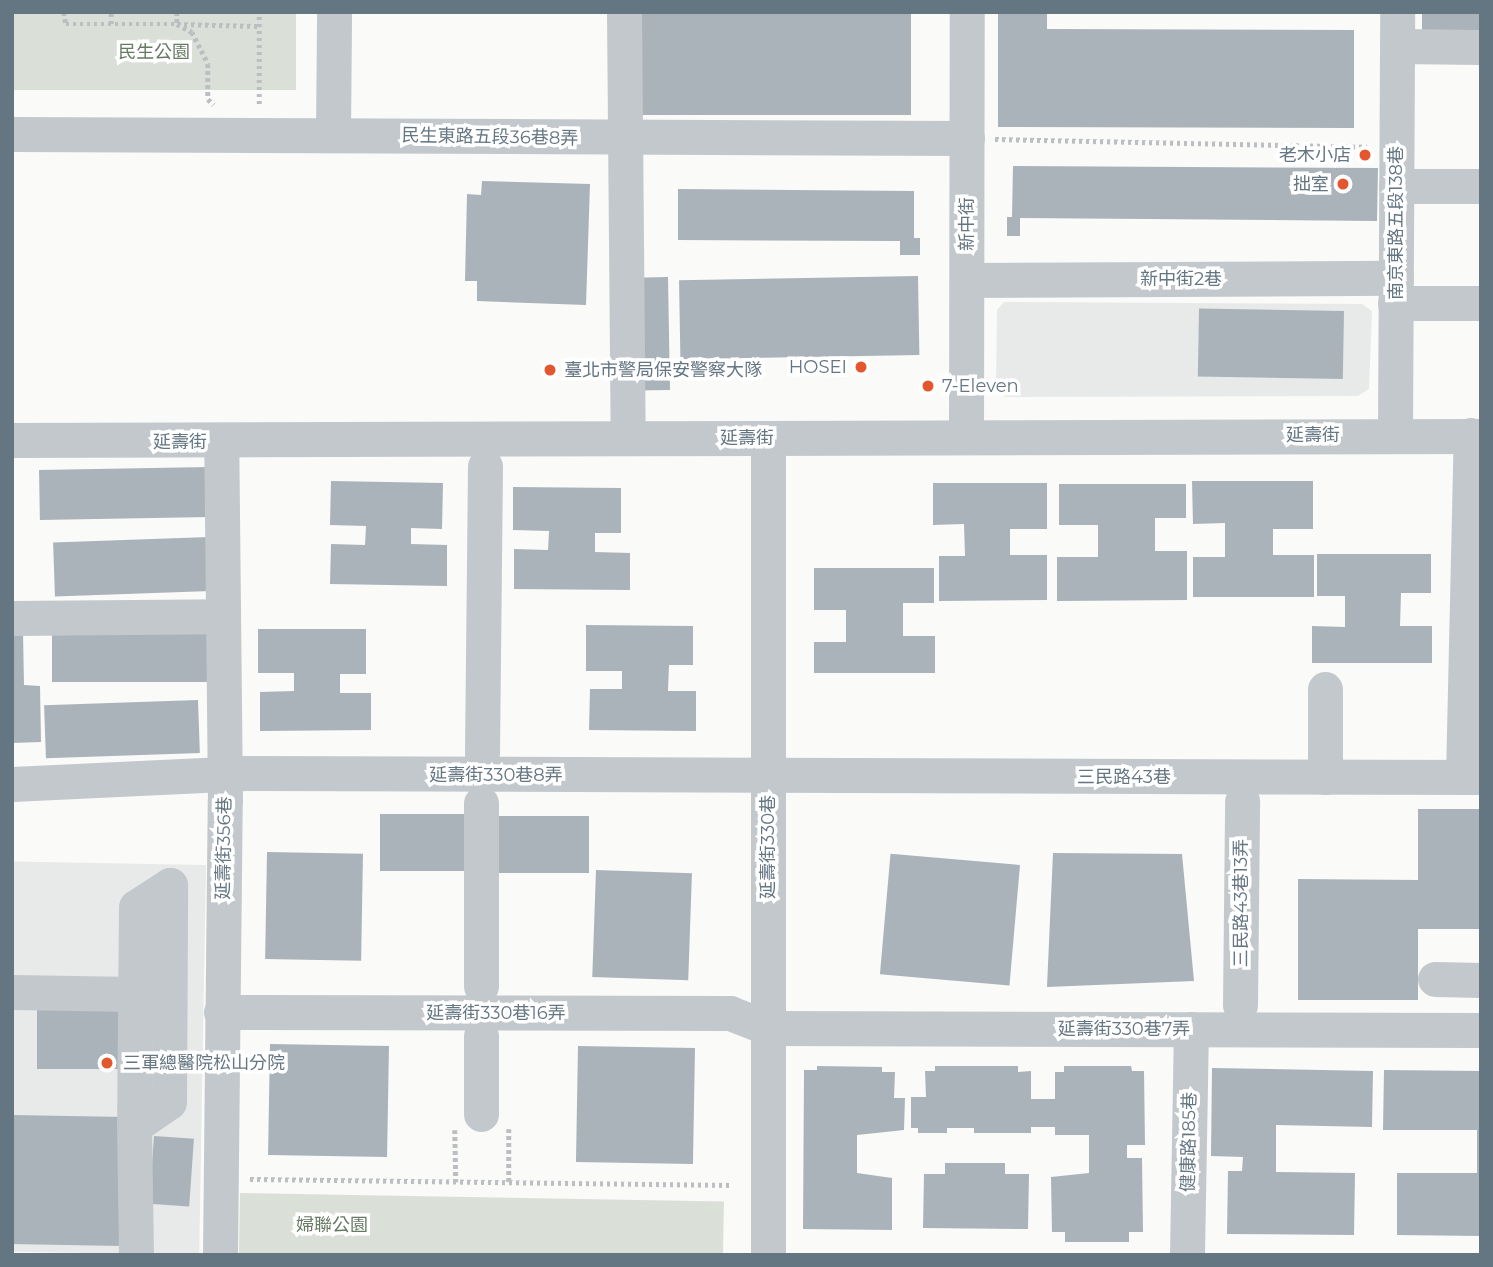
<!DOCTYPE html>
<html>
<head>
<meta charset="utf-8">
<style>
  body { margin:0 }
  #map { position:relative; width:1493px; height:1267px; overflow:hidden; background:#fafaf8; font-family:Montserrat,"Noto Sans TC",sans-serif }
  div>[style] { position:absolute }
  .built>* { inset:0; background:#e8e9e9; transform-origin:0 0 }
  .green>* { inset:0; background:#dadfd7; transform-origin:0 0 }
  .building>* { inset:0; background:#aab3b9; transform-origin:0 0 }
  .path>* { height:4.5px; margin-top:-2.25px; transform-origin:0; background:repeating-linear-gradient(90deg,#bbbfc2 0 3.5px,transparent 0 7px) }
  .minor>* { height:35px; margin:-17.5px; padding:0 17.5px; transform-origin:17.5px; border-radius:17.5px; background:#c3c8cc }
  .dots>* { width:19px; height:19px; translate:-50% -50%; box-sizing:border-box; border:4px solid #fff; border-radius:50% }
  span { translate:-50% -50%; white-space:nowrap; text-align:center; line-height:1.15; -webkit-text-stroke:7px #fff; paint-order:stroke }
  .park-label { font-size:18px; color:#687a64 }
  .street-label { font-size:18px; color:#657683 }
  .poi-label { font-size:18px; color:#657683 }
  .right { translate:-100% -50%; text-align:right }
  .left { translate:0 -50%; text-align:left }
  .frame { position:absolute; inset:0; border:14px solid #657683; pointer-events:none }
</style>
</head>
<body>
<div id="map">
  <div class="built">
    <i style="clip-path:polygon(1004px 302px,1362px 304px,1372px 311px,1369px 389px,1358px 396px,1005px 397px,996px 387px,997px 310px)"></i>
    <i style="left:206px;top:865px;width:390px;height:194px;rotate:91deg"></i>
  </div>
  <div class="green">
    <i style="left:12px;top:12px;width:284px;height:78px"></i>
    <i style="left:240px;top:1193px;width:484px;height:62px;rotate:1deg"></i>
  </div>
  <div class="building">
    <i style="left:625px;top:12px;width:286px;height:103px"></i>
    <i style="clip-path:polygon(998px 12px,1047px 12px,1047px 29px,1354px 30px,1354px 128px,998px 127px)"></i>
    <i style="left:1422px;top:12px;width:59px;height:24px"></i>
    <i style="clip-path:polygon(1013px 166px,1378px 168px,1377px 221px,1020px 218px,1020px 236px,1007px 236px,1007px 217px,1012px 217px)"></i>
    <i style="clip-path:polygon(482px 181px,590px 184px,586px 305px,477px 301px,477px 281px,465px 281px,467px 194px,481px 195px)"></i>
    <i style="clip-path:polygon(678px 189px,914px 191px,914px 238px,920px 238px,920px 255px,900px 255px,900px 241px,678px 240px)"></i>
    <i style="left:918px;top:276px;width:79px;height:239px;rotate:89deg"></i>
    <i style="left:668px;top:277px;width:113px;height:36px;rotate:89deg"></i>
    <i style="left:1344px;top:311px;width:68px;height:145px;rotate:91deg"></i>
    <i style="left:209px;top:467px;width:50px;height:170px;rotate:89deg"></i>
    <i style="clip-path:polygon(331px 481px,443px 483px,442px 529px,411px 528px,411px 544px,447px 545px,447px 586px,330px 584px,331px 544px,365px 545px,366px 526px,330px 525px)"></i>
    <i style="clip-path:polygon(1192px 481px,1313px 481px,1313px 529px,1273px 529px,1273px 555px,1314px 555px,1314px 597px,1193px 597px,1193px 557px,1225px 557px,1225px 523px,1193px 524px)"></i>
    <i style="clip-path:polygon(933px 483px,1047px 483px,1047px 529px,1010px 529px,1010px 555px,1047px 555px,1047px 600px,939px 601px,939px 556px,965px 556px,964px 524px,933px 525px)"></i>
    <i style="clip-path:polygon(1059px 484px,1186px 484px,1186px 518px,1155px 518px,1155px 551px,1187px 551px,1187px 600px,1057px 601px,1057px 557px,1098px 557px,1098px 525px,1059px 525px)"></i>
    <i style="clip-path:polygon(513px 487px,621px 488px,621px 533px,595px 533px,595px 552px,630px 553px,630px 590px,514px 589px,514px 549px,548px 550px,549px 531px,513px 530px)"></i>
    <i style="left:209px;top:537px;width:54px;height:156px;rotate:88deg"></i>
    <i style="clip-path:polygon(1317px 554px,1431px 554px,1431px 593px,1401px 593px,1400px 626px,1432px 626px,1432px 663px,1312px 663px,1312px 626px,1345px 627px,1345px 596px,1317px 596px)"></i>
    <i style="clip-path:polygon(814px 568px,934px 568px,934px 603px,903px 603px,903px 636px,935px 636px,935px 673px,814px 673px,814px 642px,846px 642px,846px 610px,814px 610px)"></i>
    <i style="clip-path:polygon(586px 625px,693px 626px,693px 665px,669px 665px,668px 691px,696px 691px,696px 731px,589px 730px,590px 689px,622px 689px,622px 671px,586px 671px)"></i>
    <i style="left:207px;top:629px;width:53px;height:155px;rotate:90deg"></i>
    <i style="clip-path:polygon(258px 629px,366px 629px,366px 674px,340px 674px,340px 693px,371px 693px,371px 730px,260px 731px,260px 692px,294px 691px,294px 673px,258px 673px)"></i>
    <i style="clip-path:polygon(12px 631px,23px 631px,24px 685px,40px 686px,41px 742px,12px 743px)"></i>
    <i style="left:198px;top:700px;width:53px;height:154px;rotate:88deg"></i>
    <i style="clip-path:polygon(1418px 809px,1481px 809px,1481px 929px,1418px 929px,1418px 1000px,1298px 1000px,1298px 879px,1418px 880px)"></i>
    <i style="left:380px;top:814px;width:96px;height:57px"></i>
    <i style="left:493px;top:816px;width:96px;height:57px"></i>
    <i style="left:267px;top:852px;width:96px;height:107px;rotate:1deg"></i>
    <i style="clip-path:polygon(1053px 853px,1182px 854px,1194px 981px,1047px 987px)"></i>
    <i style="left:1020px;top:865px;width:121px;height:130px;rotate:95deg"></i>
    <i style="left:596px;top:870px;width:96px;height:107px;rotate:2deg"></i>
    <i style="left:37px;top:1003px;width:86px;height:66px"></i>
    <i style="left:270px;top:1044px;width:119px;height:111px;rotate:1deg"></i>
    <i style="left:578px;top:1046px;width:117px;height:116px;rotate:1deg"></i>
    <i style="clip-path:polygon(817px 1066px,882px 1067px,882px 1072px,895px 1072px,894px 1098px,905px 1098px,904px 1130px,857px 1135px,857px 1173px,892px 1178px,892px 1230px,803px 1229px,804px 1070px,817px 1070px)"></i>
    <i style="clip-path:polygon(935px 1066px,1018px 1066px,1018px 1072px,1031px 1071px,1031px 1099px,1055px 1099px,1055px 1072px,1064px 1072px,1064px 1066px,1131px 1066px,1132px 1071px,1144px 1071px,1145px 1145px,1127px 1145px,1127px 1158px,1142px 1158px,1143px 1232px,1129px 1232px,1129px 1242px,1065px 1242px,1065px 1232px,1052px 1232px,1051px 1177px,1089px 1173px,1089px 1135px,1055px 1135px,1055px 1127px,1031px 1127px,1031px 1133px,974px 1133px,974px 1128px,947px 1128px,947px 1133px,918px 1133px,918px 1128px,911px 1128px,911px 1097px,926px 1097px,925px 1071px,935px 1071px)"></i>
    <i style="clip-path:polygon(1212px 1068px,1373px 1071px,1372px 1127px,1276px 1125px,1276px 1172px,1355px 1173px,1354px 1235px,1227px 1234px,1228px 1171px,1242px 1171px,1243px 1157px,1211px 1156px)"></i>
    <i style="clip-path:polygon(1384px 1070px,1481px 1071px,1481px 1236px,1397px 1235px,1397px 1173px,1477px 1173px,1477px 1130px,1383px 1130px)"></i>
    <i style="left:12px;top:1115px;width:113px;height:129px;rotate:1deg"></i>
    <i style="left:154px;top:1136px;width:40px;height:68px;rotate:4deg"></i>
    <i style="clip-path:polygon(945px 1163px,1005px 1163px,1005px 1174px,1029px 1174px,1028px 1229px,923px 1228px,924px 1174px,945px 1174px)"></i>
  </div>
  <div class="path">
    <i style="left:64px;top:12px;width:12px;rotate:81deg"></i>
    <i style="left:66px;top:24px;width:111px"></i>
    <i style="left:177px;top:24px;width:17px;rotate:28deg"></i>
    <i style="left:192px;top:32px;width:36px;rotate:63deg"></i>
    <i style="left:208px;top:64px;width:35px;rotate:90deg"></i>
    <i style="left:208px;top:99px;width:8px;rotate:45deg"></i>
    <i style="left:177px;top:12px;width:12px;rotate:90deg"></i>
    <i style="left:177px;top:24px;width:82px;rotate:1.4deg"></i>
    <i style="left:111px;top:24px;width:12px;rotate:-90deg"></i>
    <i style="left:259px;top:104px;width:92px;rotate:-90deg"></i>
    <i style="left:995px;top:139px;width:372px;rotate:1.2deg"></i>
    <i style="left:509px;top:1129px;width:54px;rotate:90deg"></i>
    <i style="left:455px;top:1130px;width:52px;rotate:88.9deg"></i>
    <i style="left:250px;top:1179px;width:482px;rotate:0.7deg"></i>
  </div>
  <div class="minor">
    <i style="left:624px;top:12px;width:425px;rotate:89.5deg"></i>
    <i style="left:1397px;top:46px;width:84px;rotate:0.7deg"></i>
    <i style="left:12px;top:134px;width:955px;rotate:0.24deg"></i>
    <i style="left:333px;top:135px;width:123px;rotate:-89.5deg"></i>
    <i style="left:1396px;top:186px;width:85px"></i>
    <i style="left:967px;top:280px;width:429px;rotate:-0.3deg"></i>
    <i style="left:1395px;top:303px;width:86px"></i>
    <i style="left:1395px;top:434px;width:422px;rotate:-89.7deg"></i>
    <i style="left:966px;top:436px;width:424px;rotate:-89.9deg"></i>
    <i style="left:768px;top:438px;width:817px;rotate:90deg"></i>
    <i style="left:12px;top:440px;width:1469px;rotate:-0.16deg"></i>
    <i style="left:12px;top:618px;width:211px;rotate:-0.5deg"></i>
    <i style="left:1325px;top:689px;width:88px;rotate:90deg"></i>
    <i style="left:482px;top:753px;width:287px;rotate:-89.4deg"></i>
    <i style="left:1463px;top:777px;width:342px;rotate:-88.7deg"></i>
    <i style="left:12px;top:784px;width:234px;rotate:-2.7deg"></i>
    <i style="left:246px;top:773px;width:1235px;rotate:0.19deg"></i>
    <i style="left:481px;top:803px;width:183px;rotate:90deg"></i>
    <i style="left:1435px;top:979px;width:46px;rotate:1.2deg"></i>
    <i style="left:12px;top:992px;width:123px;rotate:0.9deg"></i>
    <i style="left:1240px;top:1005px;width:204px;rotate:-89.4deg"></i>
    <i style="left:221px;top:1012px;width:509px;rotate:0.11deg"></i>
    <i style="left:730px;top:1013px;width:41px;rotate:21.5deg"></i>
    <i style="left:768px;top:1028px;width:713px;rotate:0.16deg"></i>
    <i style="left:481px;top:1036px;width:78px;rotate:90deg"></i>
    <i style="left:134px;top:1126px;width:42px;rotate:-34.4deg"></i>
    <i style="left:169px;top:1102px;width:217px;rotate:-89.7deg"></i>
    <i style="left:170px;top:885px;width:40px;rotate:147.1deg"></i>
    <i style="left:136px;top:907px;width:219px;rotate:90.5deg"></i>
    <i style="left:134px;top:1126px;width:129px;rotate:89.1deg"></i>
    <i style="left:220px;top:1255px;width:455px;rotate:-89.4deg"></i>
    <i style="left:225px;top:800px;width:358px;rotate:-90.6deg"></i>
    <i style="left:1187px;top:1255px;width:226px;rotate:-89deg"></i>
  </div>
  <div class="dots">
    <i style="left:1365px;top:155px;background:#e4572e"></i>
    <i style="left:1343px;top:184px;background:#e4572e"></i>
    <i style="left:861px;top:367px;background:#e4572e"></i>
    <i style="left:550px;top:370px;background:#e4572e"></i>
    <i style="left:928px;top:386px;background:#e4572e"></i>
    <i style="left:107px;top:1063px;background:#e4572e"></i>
  </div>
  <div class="park-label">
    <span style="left:154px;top:52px">民生公園</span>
    <span style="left:332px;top:1225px">婦聯公園</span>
  </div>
  <div class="street-label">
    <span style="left:490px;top:137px;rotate:1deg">民生東路五段36巷8弄</span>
    <span style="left:1396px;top:223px;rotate:-90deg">南京東路五段138巷</span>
    <span style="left:967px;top:224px;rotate:-90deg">新中街</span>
    <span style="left:1181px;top:279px">新中街2巷</span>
    <span style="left:1313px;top:435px">延壽街</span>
    <span style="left:747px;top:438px">延壽街</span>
    <span style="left:180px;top:442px">延壽街</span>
    <span style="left:496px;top:775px">延壽街330巷8弄</span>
    <span style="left:1124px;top:777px">三民路43巷</span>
    <span style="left:768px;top:847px;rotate:-90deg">延壽街330巷</span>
    <span style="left:224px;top:848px;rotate:-89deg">延壽街356巷</span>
    <span style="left:1241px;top:903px;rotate:-90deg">三民路43巷13弄</span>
    <span style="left:496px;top:1013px">延壽街330巷16弄</span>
    <span style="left:1124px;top:1029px">延壽街330巷7弄</span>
    <span style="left:1189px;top:1142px;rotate:-89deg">健康路185巷</span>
  </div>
  <div class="poi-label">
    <span class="right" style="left:1351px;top:155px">老木小店</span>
    <span class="right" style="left:1329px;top:184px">拙室</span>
    <span class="right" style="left:847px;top:367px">HOSEI</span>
    <span class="left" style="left:564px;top:370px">臺北市警局保安警察大隊</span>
    <span class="left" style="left:942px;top:386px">7-Eleven</span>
    <span class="left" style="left:123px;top:1063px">三軍總醫院松山分院</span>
  </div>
  <div class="frame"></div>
</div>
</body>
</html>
